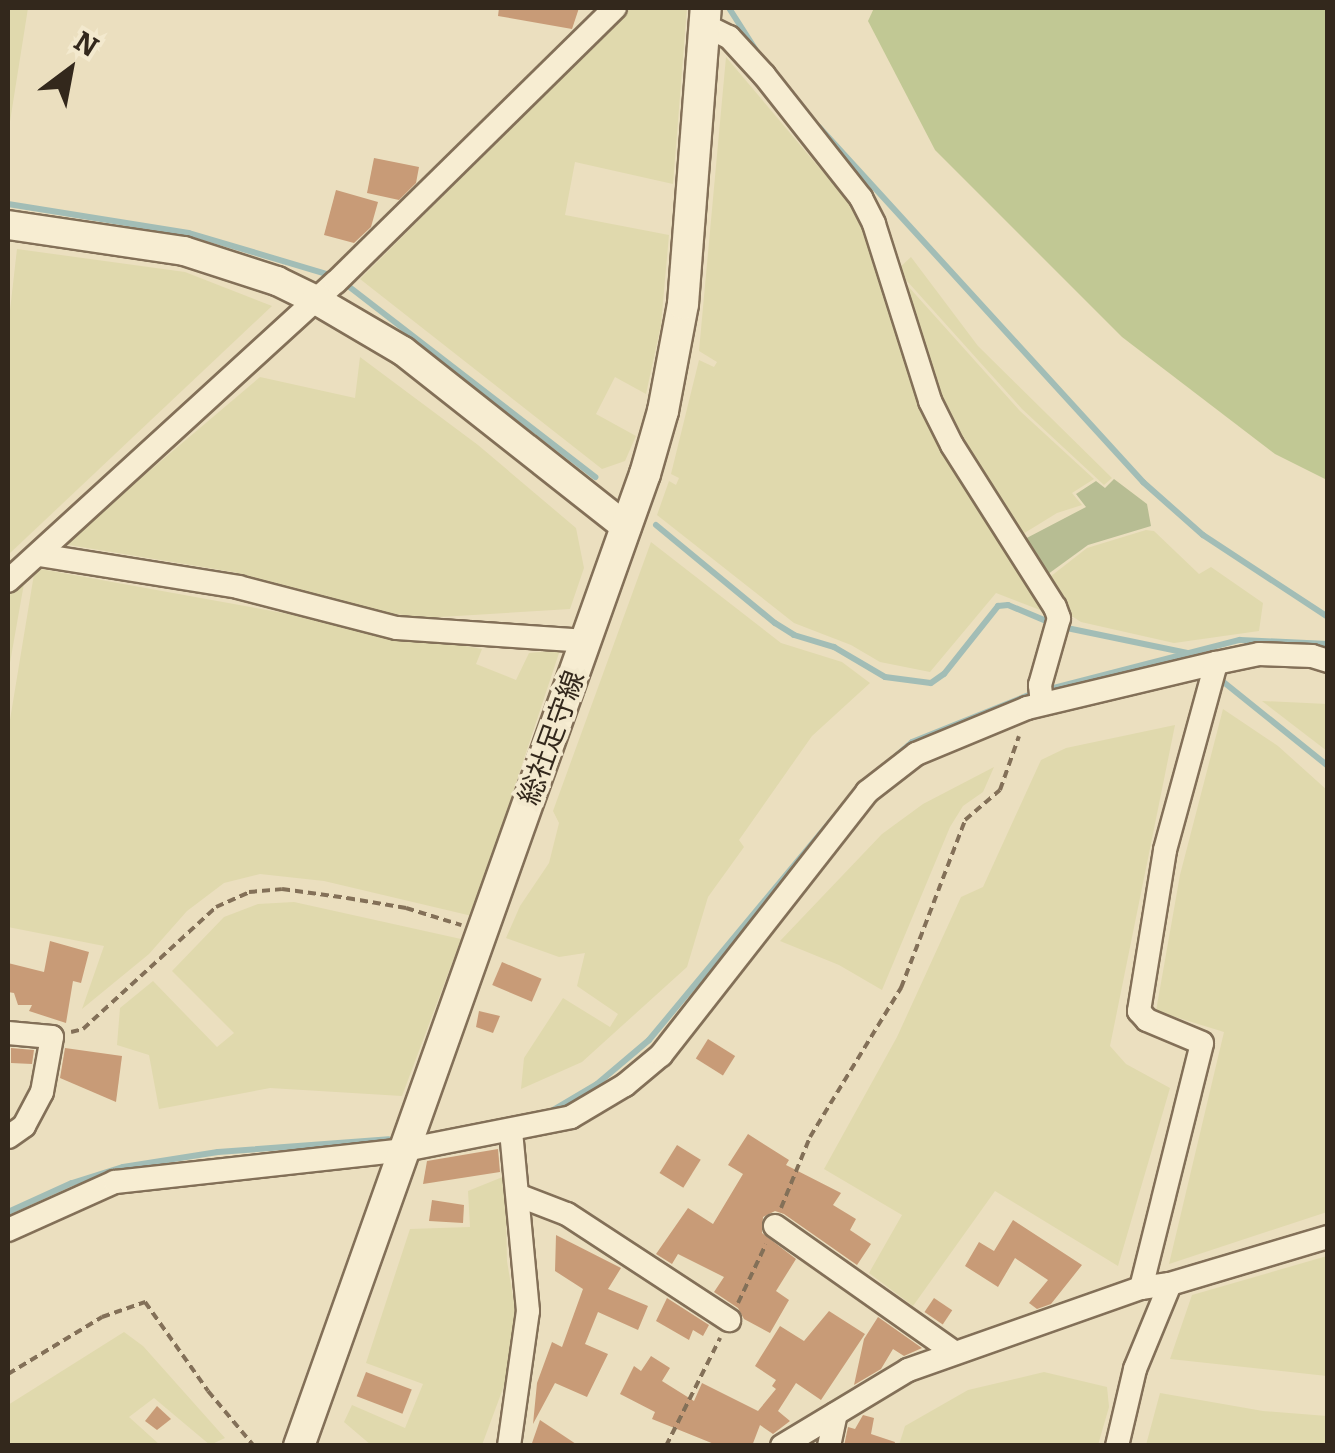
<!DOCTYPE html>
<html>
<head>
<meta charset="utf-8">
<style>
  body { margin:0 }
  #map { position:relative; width:1335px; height:1453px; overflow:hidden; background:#ebdfbf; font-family:Bitter,"Noto Sans JP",serif }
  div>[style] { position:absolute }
  .farmland>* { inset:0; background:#e0d9ad }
  .green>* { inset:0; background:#c1c894 }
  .cemetery>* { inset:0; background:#b7bd93 }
  .stream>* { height:6px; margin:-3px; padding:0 3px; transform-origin:3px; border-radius:3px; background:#a2bdb6 }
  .building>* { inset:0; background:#c89b77; transform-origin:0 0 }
  .path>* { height:4px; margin-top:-2px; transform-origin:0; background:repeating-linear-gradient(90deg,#837058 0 8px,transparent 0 13px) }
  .roads { filter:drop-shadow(2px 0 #837058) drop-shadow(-2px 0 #837058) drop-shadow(0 2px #837058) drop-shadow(0 -2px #837058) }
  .minor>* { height:22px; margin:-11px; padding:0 11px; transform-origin:11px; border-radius:11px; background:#f7edd2 }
  .tertiary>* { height:28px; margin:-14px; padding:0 14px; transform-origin:14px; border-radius:14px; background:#f7edd2 }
  .secondary>* { height:30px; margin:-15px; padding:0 15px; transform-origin:15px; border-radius:15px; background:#f7edd2 }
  span { translate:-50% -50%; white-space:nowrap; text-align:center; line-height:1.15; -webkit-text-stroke:8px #f3e9ce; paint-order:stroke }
  .street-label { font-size:28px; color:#33281c }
  .frame { position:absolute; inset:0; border:10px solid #33281c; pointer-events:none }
  .north { position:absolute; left:20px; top:20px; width:100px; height:100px; -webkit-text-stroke:8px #f3e9ce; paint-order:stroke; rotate:32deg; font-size:28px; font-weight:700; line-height:40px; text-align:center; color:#33281c }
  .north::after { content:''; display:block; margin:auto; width:35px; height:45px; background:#33281c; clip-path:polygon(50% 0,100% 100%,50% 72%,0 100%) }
</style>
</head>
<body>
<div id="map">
  <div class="farmland">
    <i style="clip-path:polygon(8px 8px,28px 8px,8px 134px)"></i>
    <i style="clip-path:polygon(631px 8px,687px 8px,673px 184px,575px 162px,565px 215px,669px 235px,661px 325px,646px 394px,615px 377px,596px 414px,636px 436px,625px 461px,602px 469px,360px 279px)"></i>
    <i style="clip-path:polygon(726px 57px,849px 203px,871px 246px,979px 513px,993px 524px,1048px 613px,996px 593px,930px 672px,880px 662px,851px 645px,794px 623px,657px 515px,669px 481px,676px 485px,679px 478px,671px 474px,699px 360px,714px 367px,717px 362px,699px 351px)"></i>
    <i style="clip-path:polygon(17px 249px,185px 272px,272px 306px,8px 555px,8px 328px)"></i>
    <i style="clip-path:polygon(911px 257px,978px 346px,1112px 478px,1104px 485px,1022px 409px,907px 281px,901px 282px,898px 269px)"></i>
    <i style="clip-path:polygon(907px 285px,1020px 411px,1094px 479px,1072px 493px,1082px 505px,1057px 513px,1018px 537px,940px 403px,902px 286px)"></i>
    <i style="clip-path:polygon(360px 357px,478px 445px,576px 528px,584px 568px,570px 609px,424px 618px,389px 613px,233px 572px,63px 544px,260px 377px,355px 398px)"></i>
    <i style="clip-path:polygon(1146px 530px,1154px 531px,1199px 574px,1211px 567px,1263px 603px,1259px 631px,1174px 643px,1081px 622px,1064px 611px,1046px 580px,1087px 548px)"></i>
    <i style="clip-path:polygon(651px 542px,781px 643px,842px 662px,870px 683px,812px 736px,739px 840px,744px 847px,708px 897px,687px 967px,582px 1062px,521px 1089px,524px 1058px,563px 998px,610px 1027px,618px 1014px,577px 986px,585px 953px,559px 957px,506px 938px,520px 906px,549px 863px,559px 823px,553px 811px)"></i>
    <i style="clip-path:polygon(35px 568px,482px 649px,476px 664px,516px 680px,529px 653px,560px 650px,472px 916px,324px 881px,260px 874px,224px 883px,187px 911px,149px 954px,82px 1009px,104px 946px,8px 927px,8px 732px)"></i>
    <i style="clip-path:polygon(26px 572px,8px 674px,8px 591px)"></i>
    <i style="clip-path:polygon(1262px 701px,1327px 704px,1327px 751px)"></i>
    <i style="clip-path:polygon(1223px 709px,1278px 746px,1327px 790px,1327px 1212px,1169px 1264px,1224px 1032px,1156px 1011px,1180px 875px)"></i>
    <i style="clip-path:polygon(1175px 725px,1110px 1046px,1126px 1064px,1170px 1088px,1118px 1266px,995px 1191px,913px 1306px,869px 1273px,902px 1215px,824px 1169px,897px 1037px,961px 897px,983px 887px,1041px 760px,1066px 748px)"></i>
    <i style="clip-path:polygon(994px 767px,983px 792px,963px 806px,950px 827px,882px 990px,839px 965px,780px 941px,882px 834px,923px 804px)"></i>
    <i style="clip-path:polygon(294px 902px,461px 939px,402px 1096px,270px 1088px,159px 1109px,149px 1055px,117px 1045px,120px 1008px,153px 981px,217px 1047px,234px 1033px,172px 971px,224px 917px,258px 904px)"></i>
    <i style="clip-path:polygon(505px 1176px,507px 1261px,517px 1321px,508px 1375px,482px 1445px,371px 1445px,344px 1422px,352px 1405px,405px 1428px,423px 1384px,366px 1363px,410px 1229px,470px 1227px,468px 1191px)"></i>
    <i style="clip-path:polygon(1327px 1256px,1327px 1376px,1170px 1359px,1192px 1295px)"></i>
    <i style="clip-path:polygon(124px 1332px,143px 1346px,225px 1438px,210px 1445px,154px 1398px,129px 1417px,160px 1445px,13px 1446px,8px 1440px,8px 1405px)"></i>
    <i style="clip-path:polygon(1044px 1372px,1107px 1387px,1109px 1407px,1098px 1445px,899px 1445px,905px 1426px,968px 1390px)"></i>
    <i style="clip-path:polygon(1160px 1393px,1263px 1411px,1327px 1416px,1327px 1445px,1146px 1445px)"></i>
  </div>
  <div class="green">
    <i style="clip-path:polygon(874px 8px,1327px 8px,1327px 480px,1275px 454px,1122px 337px,935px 150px,868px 21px)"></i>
  </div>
  <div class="cemetery">
    <i style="clip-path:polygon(1114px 479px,1147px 504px,1151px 526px,1088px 545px,1044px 577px,1021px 541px,1086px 507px,1076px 494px,1096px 481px,1105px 488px)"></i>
  </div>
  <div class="stream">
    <i style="left:729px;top:8px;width:52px;rotate:57.5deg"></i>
    <i style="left:819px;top:127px;width:481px;rotate:47.6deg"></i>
    <i style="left:1143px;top:482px;width:80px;rotate:41.5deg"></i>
    <i style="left:1203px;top:535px;width:149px;rotate:33.3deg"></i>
    <i style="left:8px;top:204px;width:183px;rotate:9.1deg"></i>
    <i style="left:189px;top:233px;width:150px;rotate:16.6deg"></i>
    <i style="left:343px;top:282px;width:319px;rotate:37.7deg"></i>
    <i style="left:656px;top:525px;width:154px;rotate:39.5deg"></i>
    <i style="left:775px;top:623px;width:22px;rotate:32deg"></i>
    <i style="left:794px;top:635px;width:42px;rotate:16.7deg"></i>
    <i style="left:834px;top:647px;width:59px;rotate:30.5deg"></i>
    <i style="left:885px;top:677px;width:46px;rotate:7.4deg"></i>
    <i style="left:931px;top:683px;width:16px;rotate:-35deg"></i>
    <i style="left:944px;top:674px;width:87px;rotate:-51.5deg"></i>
    <i style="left:998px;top:606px;width:10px;rotate:-6deg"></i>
    <i style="left:1008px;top:605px;width:47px;rotate:22.7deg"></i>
    <i style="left:1062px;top:627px;width:128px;rotate:11.7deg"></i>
    <i style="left:1221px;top:680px;width:137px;rotate:38.8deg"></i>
    <i style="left:1046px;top:690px;width:200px;rotate:-14.5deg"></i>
    <i style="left:1240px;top:640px;width:88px;rotate:2.6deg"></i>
    <i style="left:896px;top:756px;width:21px;rotate:-41deg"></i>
    <i style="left:912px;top:742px;width:131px;rotate:-21.9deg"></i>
    <i style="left:553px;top:1110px;width:51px;rotate:-30.6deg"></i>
    <i style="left:597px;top:1084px;width:68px;rotate:-40.2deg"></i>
    <i style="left:649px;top:1040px;width:290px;rotate:-50.3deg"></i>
    <i style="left:8px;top:1212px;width:70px;rotate:-24.4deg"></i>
    <i style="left:72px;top:1183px;width:53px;rotate:-17.4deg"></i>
    <i style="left:123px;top:1167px;width:96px;rotate:-9deg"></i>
    <i style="left:218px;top:1152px;width:171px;rotate:-4.3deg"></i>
  </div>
  <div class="building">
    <i style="clip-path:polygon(499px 8px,579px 8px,572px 29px,498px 16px)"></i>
    <i style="clip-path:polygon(374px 158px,419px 167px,416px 183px,399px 200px,367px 193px)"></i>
    <i style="clip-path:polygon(336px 190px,378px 202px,371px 227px,354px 243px,324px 235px)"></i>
    <i style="clip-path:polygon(50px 941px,89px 952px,81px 983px,73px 981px,66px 1023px,29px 1011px,32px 1005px,18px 1005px,14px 993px,8px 992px,8px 963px,44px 972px)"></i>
    <i style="left:502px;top:962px;width:43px;height:25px;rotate:23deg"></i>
    <i style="clip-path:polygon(479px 1011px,500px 1016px,493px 1033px,476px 1027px)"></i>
    <i style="left:708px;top:1039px;width:32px;height:23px;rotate:32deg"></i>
    <i style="clip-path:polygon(11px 1048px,34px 1050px,32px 1064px,11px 1063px)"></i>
    <i style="clip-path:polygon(65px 1048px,122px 1056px,116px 1102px,60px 1078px)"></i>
    <i style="clip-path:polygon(748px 1134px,789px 1160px,786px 1165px,841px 1193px,833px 1205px,856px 1219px,850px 1230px,871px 1244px,857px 1265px,784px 1214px,775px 1211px,763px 1217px,762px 1233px,796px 1259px,776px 1291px,789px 1300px,770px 1333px,744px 1319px,738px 1308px,714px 1292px,724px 1277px,678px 1254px,672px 1264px,656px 1254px,688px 1208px,713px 1224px,743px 1174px,728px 1165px)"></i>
    <i style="left:677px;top:1145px;width:28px;height:33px;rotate:32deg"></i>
    <i style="clip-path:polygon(498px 1149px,500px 1172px,423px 1184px,427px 1161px)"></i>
    <i style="clip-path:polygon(432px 1200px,464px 1205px,463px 1223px,429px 1221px)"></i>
    <i style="clip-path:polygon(1013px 1220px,1082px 1265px,1051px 1304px,1037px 1309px,1029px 1303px,1048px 1280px,1015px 1258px,998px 1287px,965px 1266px,979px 1242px,994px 1251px)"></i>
    <i style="clip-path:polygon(556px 1235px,621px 1268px,608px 1289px,648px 1306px,638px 1330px,598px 1312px,585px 1344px,608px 1354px,587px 1397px,555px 1383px,533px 1424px,537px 1383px,552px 1342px,562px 1347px,583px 1289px,555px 1271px)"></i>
    <i style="clip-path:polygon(667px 1298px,709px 1325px,703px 1336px,693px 1330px,689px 1340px,656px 1321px)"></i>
    <i style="left:934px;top:1298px;width:22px;height:17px;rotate:34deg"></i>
    <i style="clip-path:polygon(829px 1311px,865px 1334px,821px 1400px,796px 1383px,778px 1411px,790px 1421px,773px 1434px,760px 1425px,752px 1446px,719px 1446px,652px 1419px,655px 1412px,620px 1394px,634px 1366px,641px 1371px,651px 1356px,670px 1368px,662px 1381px,694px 1401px,702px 1383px,758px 1411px,776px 1389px,772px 1386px,776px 1380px,755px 1366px,780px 1326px,804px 1341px)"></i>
    <i style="clip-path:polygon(878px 1317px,922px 1348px,904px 1356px,893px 1349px,881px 1369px,854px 1385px,864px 1339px)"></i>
    <i style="left:366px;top:1372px;width:49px;height:26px;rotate:21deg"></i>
    <i style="clip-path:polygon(157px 1406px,171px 1419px,157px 1430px,145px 1421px)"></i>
    <i style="clip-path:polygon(863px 1415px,874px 1418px,871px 1434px,895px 1442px,894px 1446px,844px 1446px,848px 1427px,855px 1429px)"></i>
    <i style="clip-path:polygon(540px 1420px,579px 1446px,531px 1446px)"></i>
  </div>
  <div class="path">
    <i style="left:71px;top:1032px;width:12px;rotate:-14deg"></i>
    <i style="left:83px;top:1029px;width:180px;rotate:-42.5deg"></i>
    <i style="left:216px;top:907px;width:36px;rotate:-24deg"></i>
    <i style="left:249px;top:892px;width:33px;rotate:-5deg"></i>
    <i style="left:282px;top:889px;width:66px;rotate:7.9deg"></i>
    <i style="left:347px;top:898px;width:60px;rotate:9.6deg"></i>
    <i style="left:406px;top:908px;width:58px;rotate:17.2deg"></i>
    <i style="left:781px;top:1208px;width:77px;rotate:-67.8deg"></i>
    <i style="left:810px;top:1137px;width:175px;rotate:-58.6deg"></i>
    <i style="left:901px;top:988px;width:180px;rotate:-69.1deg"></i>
    <i style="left:965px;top:820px;width:46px;rotate:-40.6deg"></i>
    <i style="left:1000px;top:790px;width:57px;rotate:-70.6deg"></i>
    <i style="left:738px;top:1303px;width:65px;rotate:-64.6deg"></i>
    <i style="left:8px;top:1374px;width:110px;rotate:-31.2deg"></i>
    <i style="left:102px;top:1317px;width:46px;rotate:-19.2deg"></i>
    <i style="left:145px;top:1302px;width:109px;rotate:54.7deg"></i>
    <i style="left:208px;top:1391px;width:72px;rotate:50.1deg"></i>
    <i style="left:666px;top:1446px;width:121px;rotate:-63.4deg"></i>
  </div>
  <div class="roads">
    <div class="minor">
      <i style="left:704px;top:25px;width:28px;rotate:26deg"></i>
      <i style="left:729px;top:37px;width:52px;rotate:47.4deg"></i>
      <i style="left:764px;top:75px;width:157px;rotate:51.7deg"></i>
      <i style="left:861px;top:198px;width:29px;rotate:63deg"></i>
      <i style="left:874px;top:224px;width:186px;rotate:72.4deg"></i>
      <i style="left:930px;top:401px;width:49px;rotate:63.4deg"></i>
      <i style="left:952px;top:445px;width:192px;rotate:57.6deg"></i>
      <i style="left:1055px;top:607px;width:12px;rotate:70deg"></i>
      <i style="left:1059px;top:618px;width:70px;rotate:105.8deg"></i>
      <i style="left:1040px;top:685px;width:19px;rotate:84deg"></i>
      <i style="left:39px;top:555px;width:202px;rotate:9.1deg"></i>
      <i style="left:238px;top:587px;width:164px;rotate:14.5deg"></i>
      <i style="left:397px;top:628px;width:190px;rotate:3.9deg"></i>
      <i style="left:8px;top:581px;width:444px;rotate:-42.4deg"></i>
      <i style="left:336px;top:282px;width:391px;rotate:-44.5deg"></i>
      <i style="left:8px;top:1033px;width:44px;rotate:5.2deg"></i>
      <i style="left:52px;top:1037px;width:56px;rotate:100.3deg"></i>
      <i style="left:42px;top:1092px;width:38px;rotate:118deg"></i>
      <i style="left:24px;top:1126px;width:19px;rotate:145deg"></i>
      <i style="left:520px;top:1196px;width:50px;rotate:21deg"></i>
      <i style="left:567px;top:1214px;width:194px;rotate:33.2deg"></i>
      <i style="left:775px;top:1226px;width:220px;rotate:35.2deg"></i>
      <i style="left:8px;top:1230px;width:117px;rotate:-24.2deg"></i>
      <i style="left:115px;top:1182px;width:292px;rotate:-6.3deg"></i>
      <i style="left:405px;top:1150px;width:169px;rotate:-11.2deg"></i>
      <i style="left:571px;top:1117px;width:63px;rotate:-30.7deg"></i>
      <i style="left:625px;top:1085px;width:47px;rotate:-39.8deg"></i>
      <i style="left:661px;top:1055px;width:334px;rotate:-51.9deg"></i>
      <i style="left:867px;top:792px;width:62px;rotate:-37.8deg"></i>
      <i style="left:916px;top:754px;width:120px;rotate:-22.5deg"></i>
      <i style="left:1027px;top:708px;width:194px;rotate:-13.4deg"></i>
      <i style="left:1216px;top:663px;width:44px;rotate:-11.8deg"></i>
      <i style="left:1259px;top:654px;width:53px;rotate:2.2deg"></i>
      <i style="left:1312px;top:656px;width:17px;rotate:17deg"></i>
      <i style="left:1141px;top:1288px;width:252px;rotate:-76deg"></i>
      <i style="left:1202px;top:1043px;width:60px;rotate:-157.3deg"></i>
      <i style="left:1147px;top:1020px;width:12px;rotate:-132deg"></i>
      <i style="left:1139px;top:1011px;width:163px;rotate:-80.8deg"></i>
      <i style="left:1165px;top:850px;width:194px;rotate:-74.7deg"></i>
      <i style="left:509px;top:1446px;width:136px;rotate:-82deg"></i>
      <i style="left:528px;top:1311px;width:181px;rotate:-95.4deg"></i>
      <i style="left:782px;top:1446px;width:147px;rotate:-31.1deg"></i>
      <i style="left:908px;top:1370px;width:247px;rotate:-19.4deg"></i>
      <i style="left:1141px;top:1288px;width:29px;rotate:-8deg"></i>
      <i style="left:1170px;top:1284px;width:165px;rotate:-16.6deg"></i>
      <i style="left:829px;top:1446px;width:33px;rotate:-78deg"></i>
      <i style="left:1117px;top:1446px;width:79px;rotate:-76.8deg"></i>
      <i style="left:1135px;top:1369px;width:92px;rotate:-67.6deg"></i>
    </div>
    <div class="tertiary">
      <i style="left:8px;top:225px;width:178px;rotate:8.4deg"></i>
      <i style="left:184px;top:251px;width:98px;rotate:17.9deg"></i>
      <i style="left:277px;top:281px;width:43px;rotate:26deg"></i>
      <i style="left:316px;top:300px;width:101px;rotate:30.4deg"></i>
      <i style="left:403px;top:351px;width:285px;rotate:38.3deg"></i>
    </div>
    <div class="secondary">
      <i style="left:299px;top:1446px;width:1032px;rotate:-70.41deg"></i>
      <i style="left:645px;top:474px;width:66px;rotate:-74.1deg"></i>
      <i style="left:663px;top:411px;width:109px;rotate:-79.4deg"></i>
      <i style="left:683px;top:304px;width:297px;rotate:-85.6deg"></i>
    </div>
  </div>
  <div class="street-label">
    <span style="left:552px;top:738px;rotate:-70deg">総社足守線</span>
  </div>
  <div class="frame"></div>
  <div class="north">N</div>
</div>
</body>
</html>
